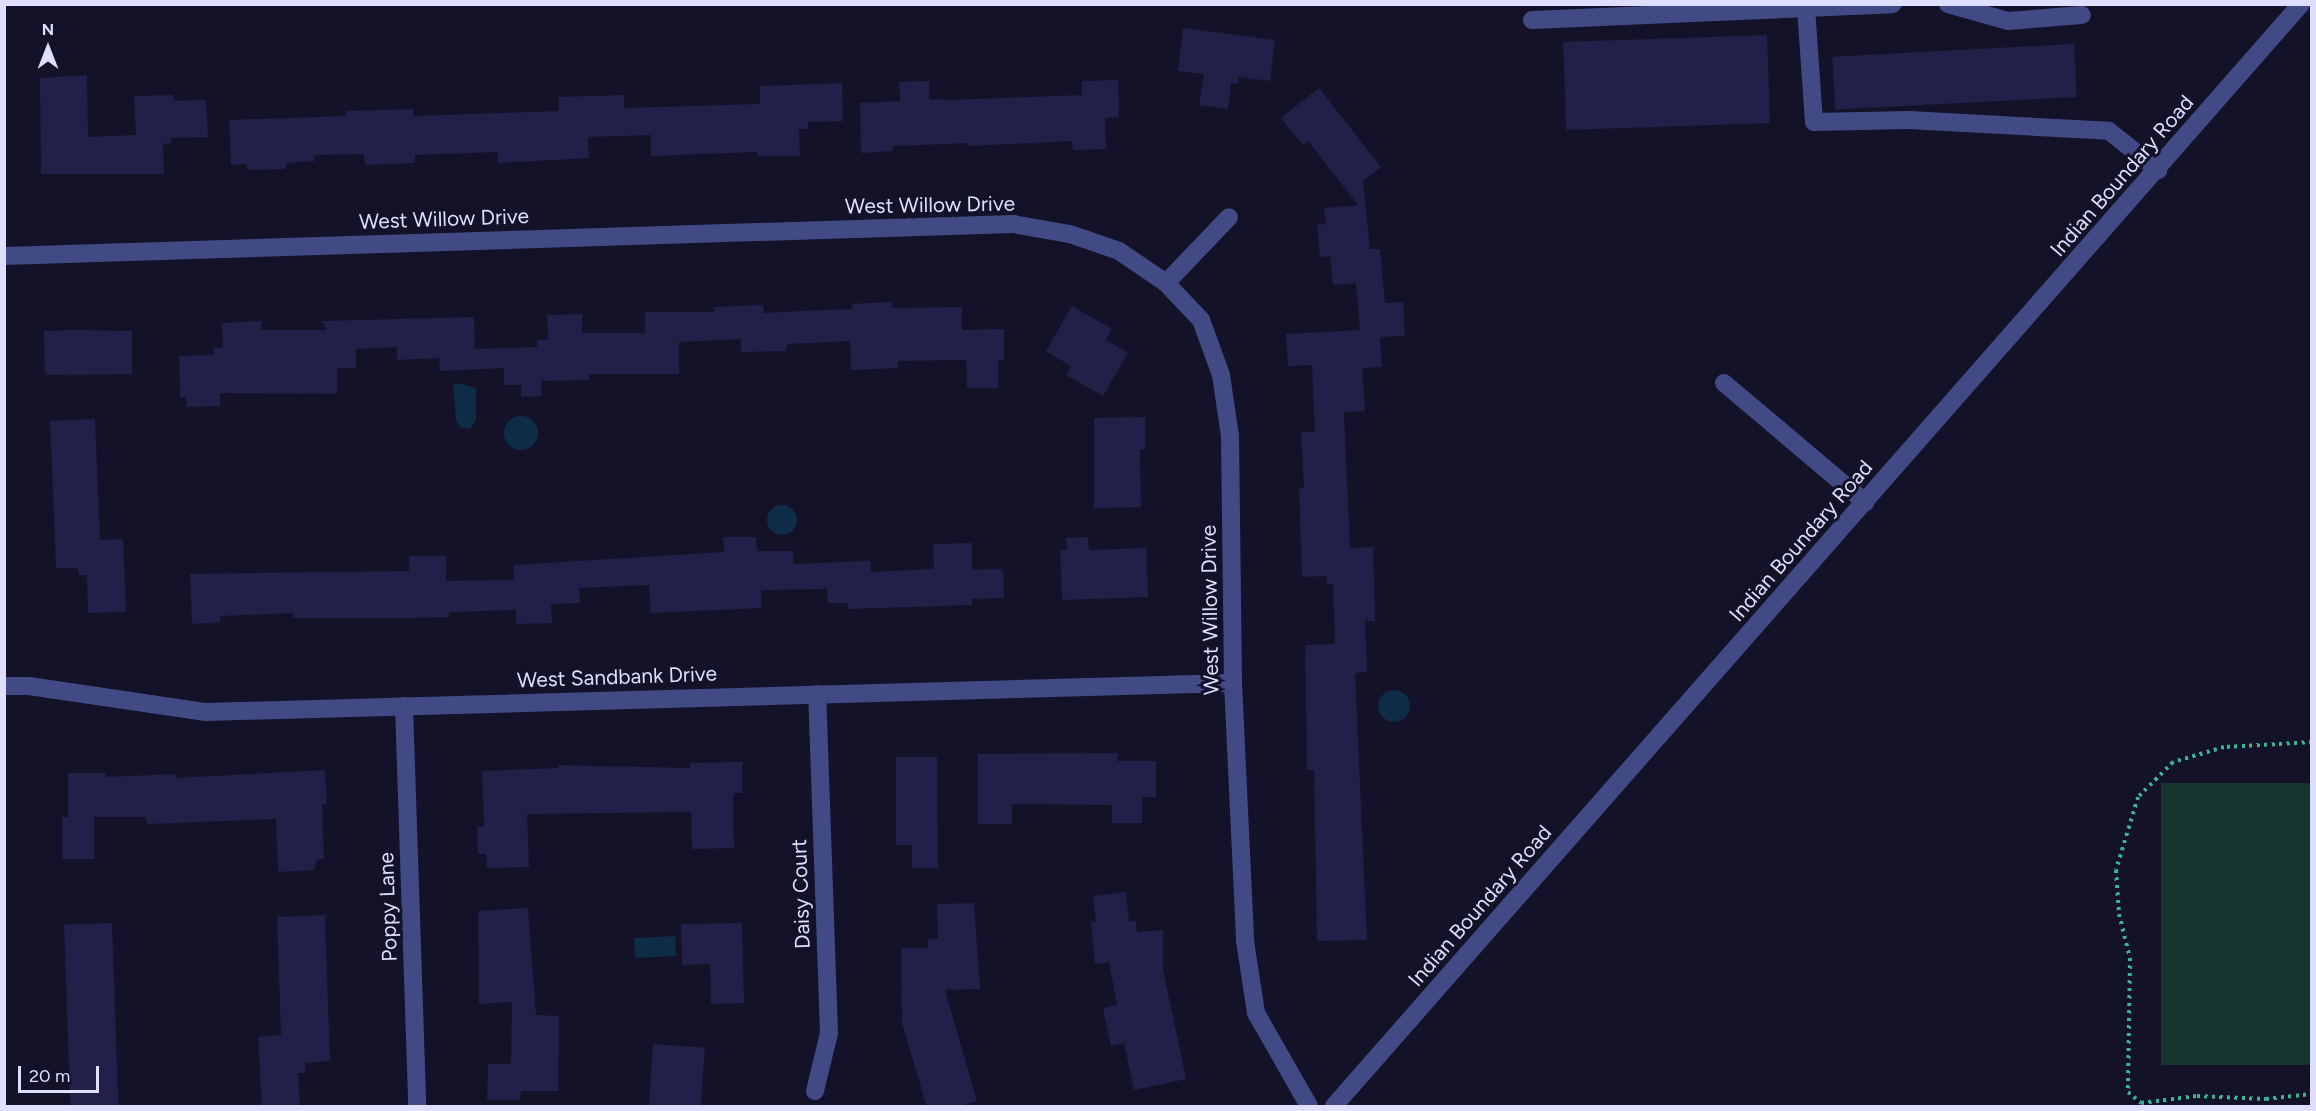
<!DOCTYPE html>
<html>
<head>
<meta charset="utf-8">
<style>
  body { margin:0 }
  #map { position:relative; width:2316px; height:1111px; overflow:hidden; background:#131229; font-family:Figtree,sans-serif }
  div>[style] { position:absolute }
  .green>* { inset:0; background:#16332d; transform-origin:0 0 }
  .water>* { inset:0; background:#0f2c46; transform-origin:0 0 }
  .round { border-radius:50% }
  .building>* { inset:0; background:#212049; transform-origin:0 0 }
  .path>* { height:4px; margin-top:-2px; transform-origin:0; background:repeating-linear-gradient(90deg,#39b498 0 3px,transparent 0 7.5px) }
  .minor>* { height:18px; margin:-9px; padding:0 9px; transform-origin:9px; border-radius:9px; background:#414a85 }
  span { translate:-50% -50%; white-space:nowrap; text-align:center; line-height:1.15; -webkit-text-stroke:6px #131229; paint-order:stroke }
  .street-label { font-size:21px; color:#dddffd }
  .frame { position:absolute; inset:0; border:6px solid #dddffd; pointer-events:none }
  .north { position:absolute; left:18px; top:18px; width:60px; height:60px; -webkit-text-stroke:4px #131229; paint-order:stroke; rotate:0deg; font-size:16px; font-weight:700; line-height:24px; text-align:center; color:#dddffd }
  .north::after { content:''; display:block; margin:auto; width:21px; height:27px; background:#dddffd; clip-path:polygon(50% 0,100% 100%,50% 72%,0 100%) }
  .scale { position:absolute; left:18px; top:1066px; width:81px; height:27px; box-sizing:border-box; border:3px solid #dddffd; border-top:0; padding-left:8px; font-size:18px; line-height:21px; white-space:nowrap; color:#dddffd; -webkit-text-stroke:4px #131229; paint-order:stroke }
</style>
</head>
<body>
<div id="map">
  <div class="green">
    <i style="left:2311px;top:783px;width:282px;height:150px;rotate:90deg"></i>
  </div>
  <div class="water">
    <i style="clip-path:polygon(457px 383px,476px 388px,476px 420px,470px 429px,461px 428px,456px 420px,453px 386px)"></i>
    <i class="round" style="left:504px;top:416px;width:34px;height:34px"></i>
    <i class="round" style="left:767px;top:505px;width:30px;height:30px"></i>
    <i class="round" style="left:1378px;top:690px;width:32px;height:32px"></i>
    <i style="left:675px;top:936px;width:20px;height:41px;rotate:87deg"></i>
  </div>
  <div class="building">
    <i style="clip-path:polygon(1183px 28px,1275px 40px,1270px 81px,1239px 77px,1238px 84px,1231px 83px,1228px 109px,1199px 105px,1204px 74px,1178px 71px)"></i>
    <i style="left:1767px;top:35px;width:88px;height:204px;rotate:88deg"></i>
    <i style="left:2074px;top:44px;width:53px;height:242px;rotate:87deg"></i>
    <i style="clip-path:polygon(87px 75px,88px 137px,136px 135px,134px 96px,173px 95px,174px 101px,206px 100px,208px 137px,171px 138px,171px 143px,163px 144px,164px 174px,41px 174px,40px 78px)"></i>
    <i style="clip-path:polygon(1118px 80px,1119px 117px,1105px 118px,1106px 149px,1073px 150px,1072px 141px,969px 146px,969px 143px,894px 146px,892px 151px,861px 153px,860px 103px,900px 101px,899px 82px,929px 81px,929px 99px,950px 100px,1082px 95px,1082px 81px)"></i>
    <i style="clip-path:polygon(842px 83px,843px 121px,808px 122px,808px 129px,799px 129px,800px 156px,757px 156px,757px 152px,651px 156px,651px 135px,588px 137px,589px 158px,498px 163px,498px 152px,415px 155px,415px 163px,365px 165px,364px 154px,314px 155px,315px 161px,286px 163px,286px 169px,247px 170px,247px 164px,231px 165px,229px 120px,346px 116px,346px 111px,413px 109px,413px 116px,559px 111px,559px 97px,624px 95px,624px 108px,760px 104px,760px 86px)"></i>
    <i style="clip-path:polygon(1319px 88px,1381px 167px,1363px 181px,1370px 249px,1380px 249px,1385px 303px,1403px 302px,1405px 336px,1380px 337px,1382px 367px,1362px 368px,1365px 411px,1344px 412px,1350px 548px,1373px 547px,1375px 621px,1365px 621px,1367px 672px,1355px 673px,1367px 940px,1317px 941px,1314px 770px,1307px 770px,1305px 645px,1335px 644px,1333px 584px,1327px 584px,1327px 576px,1302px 577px,1299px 488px,1304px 488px,1301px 432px,1315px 432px,1312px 365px,1288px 366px,1286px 334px,1360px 330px,1356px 283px,1333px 285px,1330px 256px,1320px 257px,1317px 225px,1326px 224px,1324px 208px,1358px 205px,1308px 141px,1303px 145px,1281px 118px)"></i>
    <i style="clip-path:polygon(892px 302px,892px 308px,962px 307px,962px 330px,1004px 329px,1004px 360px,998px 360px,998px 388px,967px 388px,966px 360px,898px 361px,898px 368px,851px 370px,850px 341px,787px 344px,787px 351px,741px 352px,741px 339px,679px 342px,679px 374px,589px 374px,589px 380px,541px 381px,542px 396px,521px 397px,521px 385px,504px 385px,504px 368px,440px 371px,439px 358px,397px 360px,397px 347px,356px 349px,356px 368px,337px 368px,337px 394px,220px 393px,220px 406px,187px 407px,186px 397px,180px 397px,179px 356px,214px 355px,214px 348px,223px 348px,222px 323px,261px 321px,261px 330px,327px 330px,322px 321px,474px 317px,475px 349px,537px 347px,537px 340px,548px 340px,547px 315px,582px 314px,582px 333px,645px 333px,645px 312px,714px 312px,713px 307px,763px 305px,764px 313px,822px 310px,853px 309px,851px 304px)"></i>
    <i style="clip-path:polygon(1072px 306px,1112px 329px,1106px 340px,1128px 353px,1103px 396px,1066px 375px,1071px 366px,1046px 351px)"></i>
    <i style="clip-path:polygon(74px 330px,132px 331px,132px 374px,45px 375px,44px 331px)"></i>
    <i style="clip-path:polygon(1145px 417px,1145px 449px,1140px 449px,1141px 507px,1094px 508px,1094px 418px)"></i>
    <i style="clip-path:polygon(95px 419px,100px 540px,123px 539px,126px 612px,88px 613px,87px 575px,79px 575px,78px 568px,56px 568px,50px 421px)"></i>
    <i style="clip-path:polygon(723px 537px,756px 537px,757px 551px,793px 551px,793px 564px,871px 561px,871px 572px,934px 569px,933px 544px,972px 543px,972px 570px,1003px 569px,1004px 598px,972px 599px,972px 605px,848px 609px,848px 603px,828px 603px,827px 589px,761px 590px,761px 608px,651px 613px,649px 585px,579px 588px,580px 603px,551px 604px,552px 623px,516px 624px,516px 610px,450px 612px,448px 617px,411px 618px,293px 618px,293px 613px,220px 616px,220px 622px,192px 624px,190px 574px,409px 571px,409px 556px,446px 556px,446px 581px,514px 580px,514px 565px,724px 552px)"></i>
    <i style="clip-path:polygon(1088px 537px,1089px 550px,1146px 548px,1148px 597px,1062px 600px,1060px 550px,1067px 550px,1066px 538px)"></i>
    <i style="clip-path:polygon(1117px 753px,1117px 761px,1156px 761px,1156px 797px,1142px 797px,1142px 823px,1112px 823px,1112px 805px,1012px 804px,1012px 824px,978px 824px,978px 754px)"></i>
    <i style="clip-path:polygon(896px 757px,937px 757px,938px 868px,912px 868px,912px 845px,896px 845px)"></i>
    <i style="clip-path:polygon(742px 762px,742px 793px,733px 793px,734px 848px,692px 849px,691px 812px,527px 814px,529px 867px,487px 868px,486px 854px,478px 854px,477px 827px,484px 827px,482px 771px,558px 768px,558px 765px,690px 768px,690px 763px)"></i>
    <i style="clip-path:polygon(325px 770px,327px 804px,322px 804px,324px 859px,317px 859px,314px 870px,278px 872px,276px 819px,147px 824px,146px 817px,94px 817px,94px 859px,62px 859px,62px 817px,68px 817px,68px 773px,106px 773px,106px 777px,177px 774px,177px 778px)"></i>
    <i style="clip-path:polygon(1126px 892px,1129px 922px,1136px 921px,1137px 932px,1163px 930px,1163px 969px,1186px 1079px,1134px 1090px,1124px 1043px,1111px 1046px,1103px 1008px,1117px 1005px,1109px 962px,1095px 964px,1091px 922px,1096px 922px,1093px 896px)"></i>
    <i style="clip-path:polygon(974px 903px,980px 989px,945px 990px,977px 1101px,958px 1107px,927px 1107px,902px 1023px,901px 948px,928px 948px,928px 939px,938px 938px,937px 904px)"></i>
    <i style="clip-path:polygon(528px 908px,536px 1015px,559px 1016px,558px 1091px,521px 1091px,520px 1100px,487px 1100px,488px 1064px,511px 1064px,512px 1002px,479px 1004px,478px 911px)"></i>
    <i style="clip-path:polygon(325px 915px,330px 1061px,305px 1063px,306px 1073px,298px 1073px,300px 1107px,262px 1107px,258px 1037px,281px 1035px,277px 917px)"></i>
    <i style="left:112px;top:923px;width:184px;height:48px;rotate:88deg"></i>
    <i style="clip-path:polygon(742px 923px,744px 1003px,711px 1004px,710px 964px,682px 965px,681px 924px)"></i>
    <i style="left:653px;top:1044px;width:52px;height:63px;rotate:4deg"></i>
  </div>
  <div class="path">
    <i style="left:2312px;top:742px;width:88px;rotate:176.7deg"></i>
    <i style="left:2224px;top:747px;width:53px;rotate:163.6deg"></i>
    <i style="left:2173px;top:762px;width:49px;rotate:135deg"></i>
    <i style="left:2138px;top:797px;width:76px;rotate:106.8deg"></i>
    <i style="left:2116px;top:870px;width:44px;rotate:86.1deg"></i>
    <i style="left:2119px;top:914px;width:45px;rotate:76deg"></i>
    <i style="left:2130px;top:958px;width:134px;rotate:90.9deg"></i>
    <i style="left:2128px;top:1092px;width:17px;rotate:40deg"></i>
    <i style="left:2141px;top:1103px;width:56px;rotate:-7.1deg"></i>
    <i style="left:2197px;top:1096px;width:69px;rotate:2.5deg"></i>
    <i style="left:2266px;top:1099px;width:46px;rotate:-6.2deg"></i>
  </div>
  <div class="minor">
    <i style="left:1948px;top:4px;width:62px;rotate:15.8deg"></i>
    <i style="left:2008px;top:21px;width:74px;rotate:-4.6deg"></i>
    <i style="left:1806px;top:8px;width:114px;rotate:86deg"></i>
    <i style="left:1814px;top:122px;width:95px;rotate:-1.2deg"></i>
    <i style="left:1909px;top:120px;width:200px;rotate:3.1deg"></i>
    <i style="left:2109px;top:131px;width:63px;rotate:38.5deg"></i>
    <i style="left:1532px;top:20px;width:361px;rotate:-2.5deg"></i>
    <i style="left:4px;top:256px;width:1010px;rotate:-1.82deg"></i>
    <i style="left:1013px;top:224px;width:58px;rotate:10deg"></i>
    <i style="left:1070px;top:234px;width:52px;rotate:19.1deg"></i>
    <i style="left:1119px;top:251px;width:57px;rotate:34.2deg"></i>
    <i style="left:1166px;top:283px;width:51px;rotate:46.6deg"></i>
    <i style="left:1201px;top:320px;width:59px;rotate:70deg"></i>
    <i style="left:1221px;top:375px;width:62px;rotate:81.6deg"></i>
    <i style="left:1230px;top:436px;width:247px;rotate:89.3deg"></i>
    <i style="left:1233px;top:683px;width:258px;rotate:87.3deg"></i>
    <i style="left:1245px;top:941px;width:73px;rotate:81.3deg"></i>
    <i style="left:1256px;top:1013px;width:107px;rotate:60.3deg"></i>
    <i style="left:1166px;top:283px;width:91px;rotate:-46.3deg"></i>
    <i style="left:1724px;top:383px;width:185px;rotate:40.2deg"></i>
    <i style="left:4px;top:686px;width:25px"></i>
    <i style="left:29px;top:686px;width:179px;rotate:8.4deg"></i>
    <i style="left:206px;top:712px;width:1027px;rotate:-1.62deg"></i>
    <i style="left:404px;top:706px;width:400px;rotate:88.1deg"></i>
    <i style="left:815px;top:1091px;width:60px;rotate:-76.4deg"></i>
    <i style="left:829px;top:1033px;width:339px;rotate:-92deg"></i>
    <i style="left:1334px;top:1106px;width:1466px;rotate:-48.73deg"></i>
  </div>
  <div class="street-label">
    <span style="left:2122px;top:176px;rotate:-49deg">Indian Boundary Road</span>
    <span style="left:930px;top:205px;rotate:-1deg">West Willow Drive</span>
    <span style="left:444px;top:219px;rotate:-2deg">West Willow Drive</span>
    <span style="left:1801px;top:541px;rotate:-49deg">Indian Boundary Road</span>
    <span style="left:1210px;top:610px;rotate:-91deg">West Willow Drive</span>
    <span style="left:617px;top:677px;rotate:-2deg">West Sandbank Drive</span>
    <span style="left:801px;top:894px;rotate:-92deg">Daisy Court</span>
    <span style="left:1480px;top:906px;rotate:-49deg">Indian Boundary Road</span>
    <span style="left:388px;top:907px;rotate:-92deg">Poppy Lane</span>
  </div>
  <div class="frame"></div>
  <div class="north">N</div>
  <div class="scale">20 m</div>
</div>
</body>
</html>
